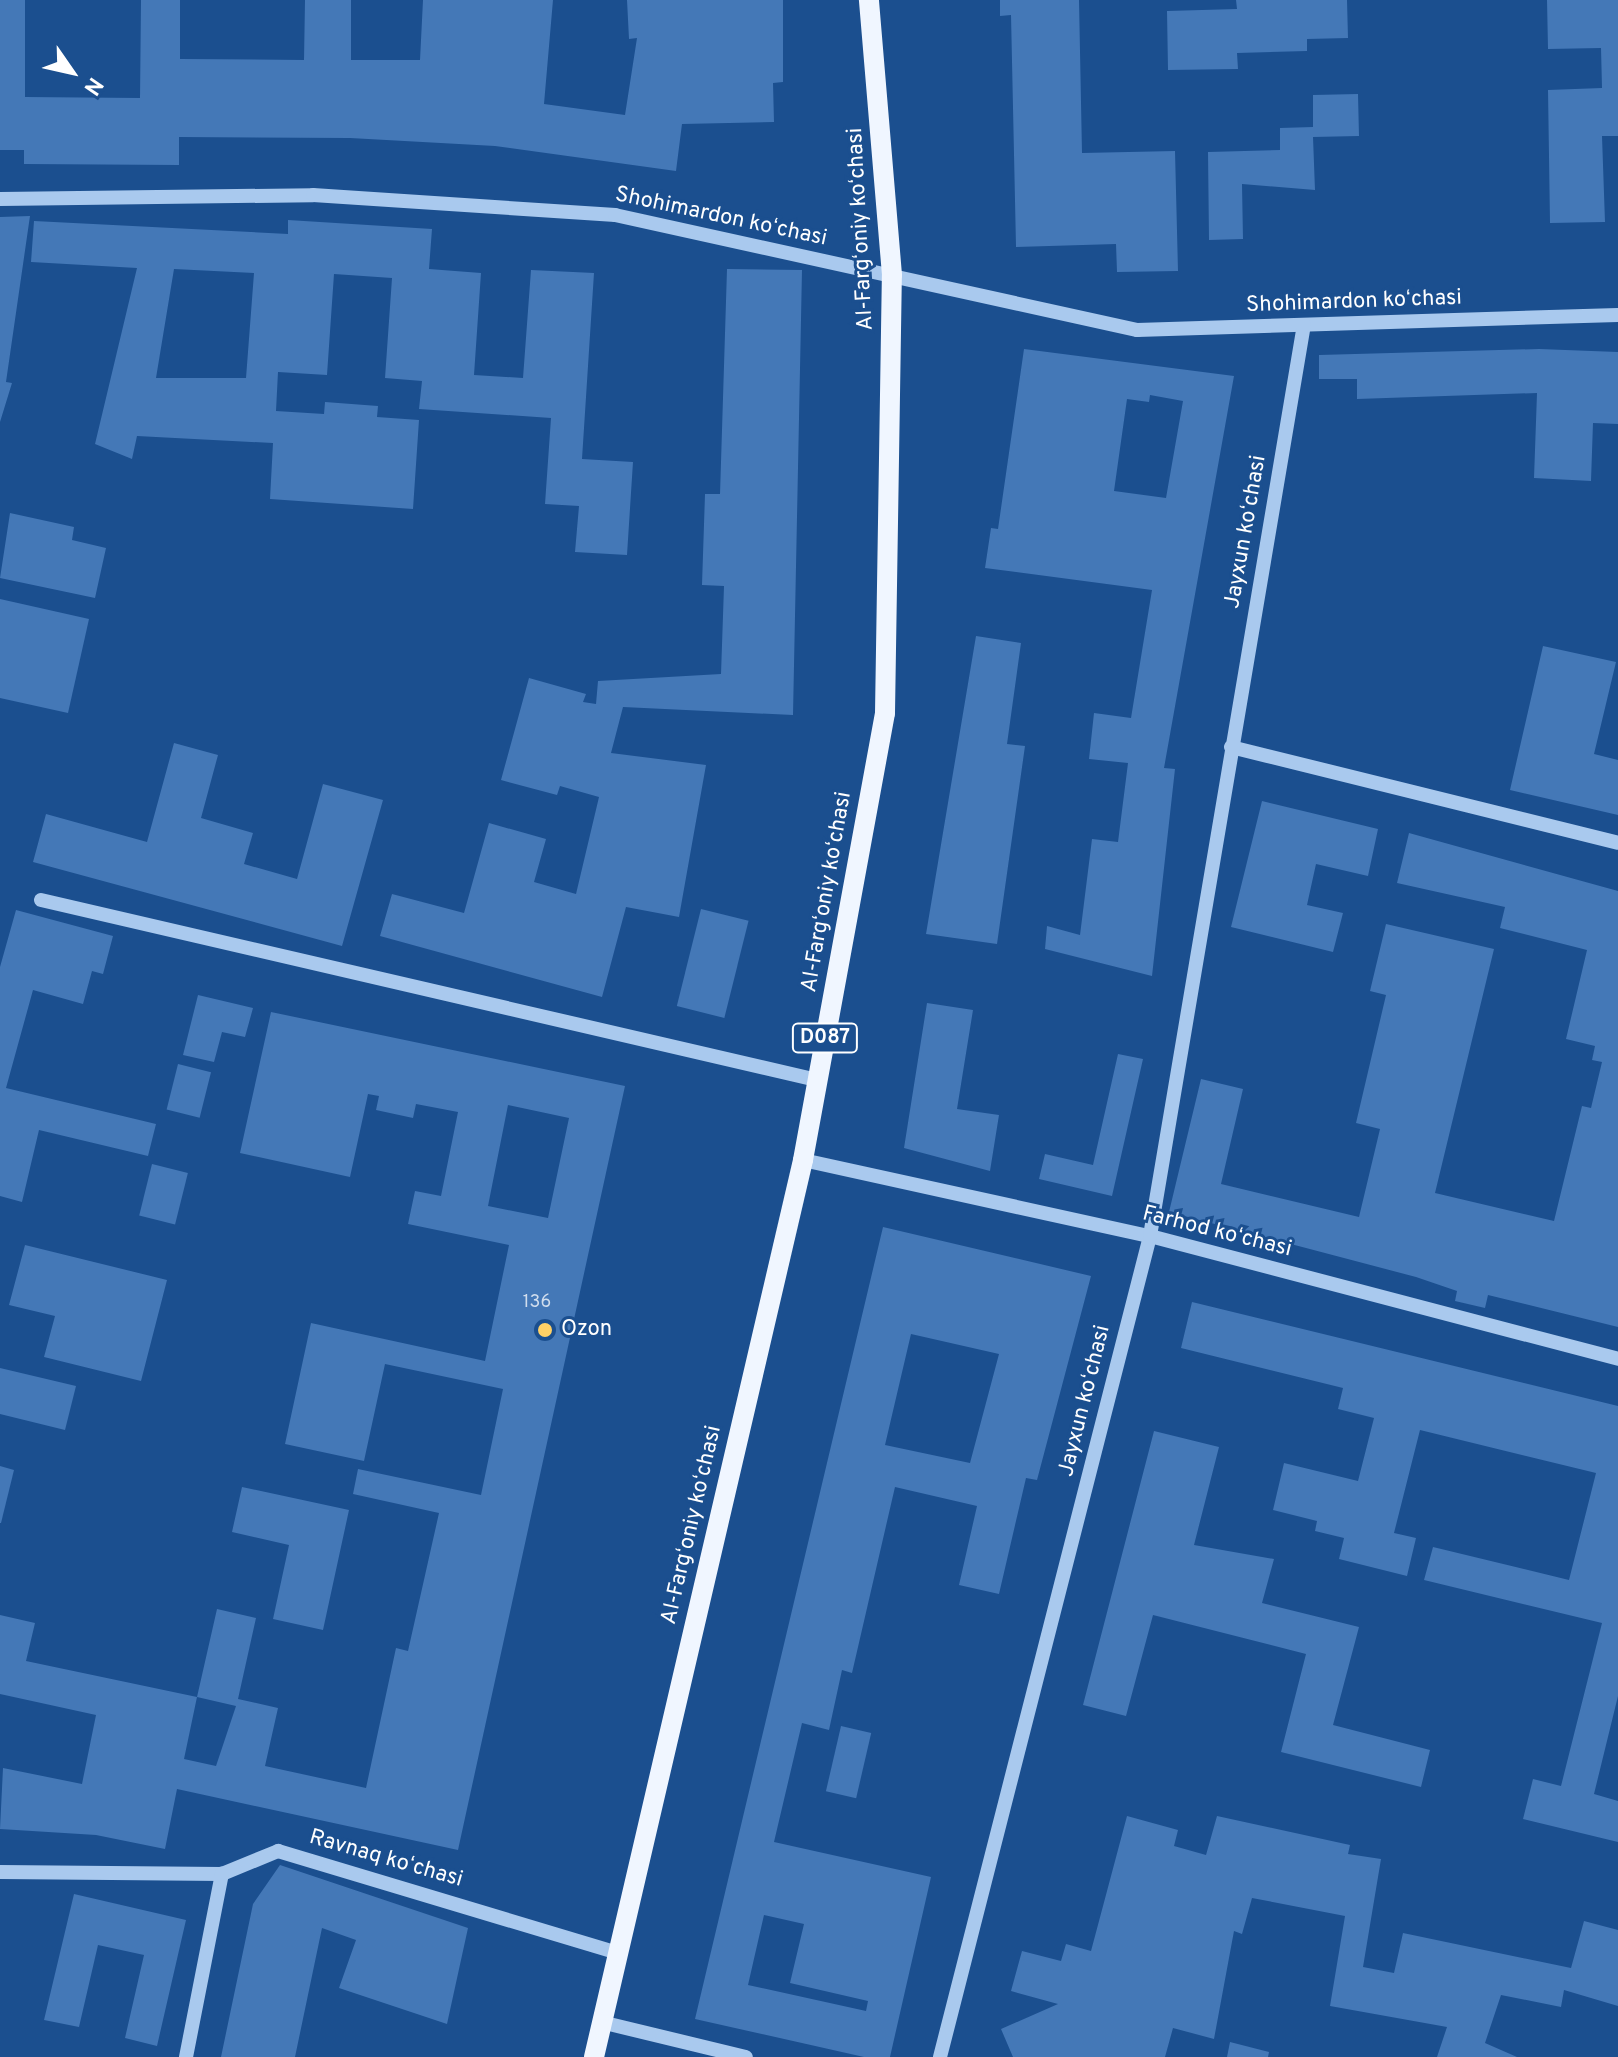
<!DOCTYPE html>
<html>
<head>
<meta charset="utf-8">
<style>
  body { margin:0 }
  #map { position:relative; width:1618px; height:2057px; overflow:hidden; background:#1b4f8f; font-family:Overpass,sans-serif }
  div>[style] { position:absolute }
  .building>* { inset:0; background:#4478b7; transform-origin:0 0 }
  .minor>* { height:14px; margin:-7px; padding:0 7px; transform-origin:7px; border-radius:7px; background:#a9c9ee }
  .major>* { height:20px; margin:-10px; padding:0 10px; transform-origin:10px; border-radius:10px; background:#f0f6ff }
  .dots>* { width:22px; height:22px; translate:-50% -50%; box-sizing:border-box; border:4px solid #1b4f8f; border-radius:50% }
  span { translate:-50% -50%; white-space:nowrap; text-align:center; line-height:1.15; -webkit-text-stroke:6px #1b4f8f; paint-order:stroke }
  .number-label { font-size:18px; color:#d0dded }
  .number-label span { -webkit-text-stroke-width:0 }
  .shield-label span { padding:2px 6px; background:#1b4f8f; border:2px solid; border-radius:6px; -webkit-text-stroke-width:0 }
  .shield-label { font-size:20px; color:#fff; font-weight:700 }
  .street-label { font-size:22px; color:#fff }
  .poi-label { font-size:22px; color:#fff }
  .left { translate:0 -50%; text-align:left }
  .north { position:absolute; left:32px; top:32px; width:80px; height:80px; -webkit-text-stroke:6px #1b4f8f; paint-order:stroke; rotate:124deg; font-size:22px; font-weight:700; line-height:32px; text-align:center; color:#fff }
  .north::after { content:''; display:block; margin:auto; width:28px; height:36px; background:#fff; clip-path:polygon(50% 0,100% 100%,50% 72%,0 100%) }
</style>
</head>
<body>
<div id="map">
  <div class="building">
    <i style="clip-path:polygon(0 0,25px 0,25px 97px,140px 98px,141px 0,180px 0,180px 59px,304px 60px,305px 0,351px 0,351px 60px,420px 60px,423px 0,553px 0,544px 104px,625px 115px,637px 38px,629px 39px,627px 0,783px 0,783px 82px,773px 83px,774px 122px,682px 124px,676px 171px,495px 146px,350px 138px,179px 137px,179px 165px,24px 164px,24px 150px,0 150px)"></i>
    <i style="clip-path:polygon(1000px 0,1079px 0,1082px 153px,1175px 151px,1178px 271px,1117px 272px,1116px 244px,1016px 247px,1011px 15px,1000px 16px)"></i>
    <i style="clip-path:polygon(1236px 0,1347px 0,1348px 38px,1307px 39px,1307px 51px,1237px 53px,1238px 69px,1168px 70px,1167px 11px,1237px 9px)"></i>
    <i style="clip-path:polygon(1547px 0,1618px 0,1618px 136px,1602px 136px,1605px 222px,1550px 223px,1548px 90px,1602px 88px,1601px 48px,1548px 49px)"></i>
    <i style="clip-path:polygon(1358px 94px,1359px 136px,1313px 137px,1315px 190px,1242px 184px,1243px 239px,1209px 240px,1208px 152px,1280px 150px,1280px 128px,1313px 127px,1313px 95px)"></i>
    <i style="clip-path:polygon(30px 216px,6px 382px,12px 383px,0 422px,0 217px)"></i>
    <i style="clip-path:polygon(evenodd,288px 220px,432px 229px,429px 269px,481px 273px,474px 375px,523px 378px,531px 270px,594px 273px,582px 459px,633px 462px,627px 555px,575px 552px,579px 506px,545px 504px,551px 418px,419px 409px,422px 381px,385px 378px,392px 278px,334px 274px,327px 375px,278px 372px,276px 411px,324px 414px,325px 402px,378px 406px,377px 417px,419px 420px,413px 509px,270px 499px,273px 443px,137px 436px,132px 459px,95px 444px,137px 268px,31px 262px,34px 221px,288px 234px,288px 220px,174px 269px,254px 273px,246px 378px,156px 378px,174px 269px)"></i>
    <i style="clip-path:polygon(727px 269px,802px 270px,793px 715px,623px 707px,611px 753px,706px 765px,679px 917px,626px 907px,602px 997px,380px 936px,392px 894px,464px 913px,489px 823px,546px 839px,534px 882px,576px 894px,599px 797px,560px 786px,557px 795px,501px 780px,529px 678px,586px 694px,583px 702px,596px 704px,598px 681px,721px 674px,724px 586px,702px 585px,705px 494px,720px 494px)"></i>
    <i style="clip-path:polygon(evenodd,1024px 349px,1234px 376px,1164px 768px,1175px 769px,1152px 976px,1045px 949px,1047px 926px,1080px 935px,1092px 839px,1118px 842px,1128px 763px,1089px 759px,1094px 713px,1131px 718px,1152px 590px,985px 568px,991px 528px,998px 529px,1024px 349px,1150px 395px,1183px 401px,1166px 498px,1114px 491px,1127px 399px,1149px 402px,1150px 395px)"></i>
    <i style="clip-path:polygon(1539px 349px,1618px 352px,1618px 424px,1593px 423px,1591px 481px,1534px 478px,1537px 393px,1357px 399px,1357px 379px,1319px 379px,1319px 355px)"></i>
    <i style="clip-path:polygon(10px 513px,74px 527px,72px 540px,106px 548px,95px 598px,0 578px)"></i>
    <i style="clip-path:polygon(0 599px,89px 619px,68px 713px,0 698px)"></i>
    <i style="clip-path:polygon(976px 636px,1021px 643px,1007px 744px,1025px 746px,997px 944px,926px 934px)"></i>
    <i style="clip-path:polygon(1543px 646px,1616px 662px,1594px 754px,1618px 760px,1618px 815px,1510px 790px)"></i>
    <i style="clip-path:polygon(174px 743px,218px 755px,201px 818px,253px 833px,244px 864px,297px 879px,323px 784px,383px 800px,342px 946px,33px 862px,46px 814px,147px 842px)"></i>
    <i style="clip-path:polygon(1262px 801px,1378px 829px,1368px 876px,1316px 864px,1307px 905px,1343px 913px,1333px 952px,1231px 927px)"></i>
    <i style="clip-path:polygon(1409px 833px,1618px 891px,1618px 1327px,1488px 1295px,1485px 1308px,1455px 1301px,1457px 1291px,1416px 1277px,1169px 1212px,1201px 1079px,1243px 1089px,1221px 1184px,1359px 1217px,1380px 1129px,1356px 1123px,1386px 995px,1370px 991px,1386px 924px,1494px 949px,1435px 1193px,1554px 1221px,1582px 1106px,1591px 1108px,1602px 1062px,1592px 1060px,1595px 1046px,1566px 1039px,1587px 950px,1500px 928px,1505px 907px,1397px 883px)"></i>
    <i style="left:701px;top:909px;width:49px;height:100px;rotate:14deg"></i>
    <i style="clip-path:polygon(16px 910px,113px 936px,103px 974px,92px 971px,83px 1004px,33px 990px,6px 1088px,156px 1124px,148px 1156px,39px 1130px,22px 1202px,0 1196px,0 967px)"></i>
    <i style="clip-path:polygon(198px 995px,253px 1008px,245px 1037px,222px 1032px,214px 1062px,183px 1055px)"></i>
    <i style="clip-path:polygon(927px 1003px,973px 1010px,957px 1109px,999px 1115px,990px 1171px,904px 1148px)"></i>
    <i style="clip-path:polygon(evenodd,271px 1012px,625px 1086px,458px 1850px,177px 1789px,165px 1849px,96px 1835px,0 1829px,3px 1768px,82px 1784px,96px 1715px,0 1694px,0 1615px,35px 1623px,26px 1661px,197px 1697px,184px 1759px,216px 1766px,236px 1706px,197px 1697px,217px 1609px,256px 1618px,238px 1699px,278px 1708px,265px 1766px,366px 1788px,396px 1648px,408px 1651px,439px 1513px,353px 1494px,358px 1469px,481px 1495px,503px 1389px,385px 1364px,364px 1461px,285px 1444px,311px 1323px,485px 1361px,509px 1245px,408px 1224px,415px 1191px,441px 1196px,458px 1112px,416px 1104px,413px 1118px,376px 1110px,379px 1096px,368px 1094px,350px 1177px,240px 1153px,271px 1012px,508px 1105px,569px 1118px,548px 1218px,488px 1206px,508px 1105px)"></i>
    <i style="clip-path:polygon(1118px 1054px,1143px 1059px,1112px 1196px,1039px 1179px,1045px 1154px,1093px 1165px)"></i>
    <i style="left:178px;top:1064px;width:34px;height:47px;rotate:14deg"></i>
    <i style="left:152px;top:1164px;width:37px;height:53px;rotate:14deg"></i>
    <i style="clip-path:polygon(evenodd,883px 1227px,1091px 1276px,1037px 1480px,1026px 1478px,999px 1594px,959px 1585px,977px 1506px,895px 1487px,852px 1673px,842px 1670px,829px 1730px,802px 1723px,774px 1842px,931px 1877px,890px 2057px,864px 2057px,695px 2019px,883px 1227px,911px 1334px,999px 1354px,970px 1463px,885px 1445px,911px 1334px,883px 1227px,764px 1915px,804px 1924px,790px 1983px,868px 2001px,866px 2011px,748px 1985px,764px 1915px)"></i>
    <i style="clip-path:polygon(25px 1245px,167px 1280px,141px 1381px,44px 1357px,55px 1316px,9px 1305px)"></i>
    <i style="clip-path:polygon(1192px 1302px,1618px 1406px,1618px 1696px,1594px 1794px,1618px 1801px,1618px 1842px,1523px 1819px,1533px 1779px,1561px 1786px,1602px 1623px,1424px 1580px,1433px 1547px,1569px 1580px,1596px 1473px,1420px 1430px,1394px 1533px,1416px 1538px,1407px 1576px,1339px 1559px,1344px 1538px,1315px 1531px,1317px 1521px,1273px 1510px,1284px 1463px,1358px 1481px,1374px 1418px,1338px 1409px,1343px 1388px,1181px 1348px)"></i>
    <i style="clip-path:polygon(0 1368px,76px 1386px,65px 1430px,0 1414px)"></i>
    <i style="clip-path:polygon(1154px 1431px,1219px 1447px,1194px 1545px,1274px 1559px,1262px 1603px,1359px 1627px,1333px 1725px,1430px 1750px,1421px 1787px,1281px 1752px,1306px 1654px,1153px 1615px,1126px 1716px,1083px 1705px)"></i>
    <i style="clip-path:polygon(0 1466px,14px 1470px,1px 1523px,0 1523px)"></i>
    <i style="clip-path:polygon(242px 1487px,349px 1510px,323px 1630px,273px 1619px,289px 1545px,232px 1532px)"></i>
    <i style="left:841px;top:1726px;width:31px;height:67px;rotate:13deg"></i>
    <i style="clip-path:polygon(1127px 1816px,1178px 1830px,1174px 1846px,1206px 1855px,1217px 1816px,1350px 1845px,1348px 1854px,1381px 1859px,1363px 1967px,1394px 1973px,1403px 1933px,1571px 1968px,1584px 1921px,1618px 1930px,1618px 2006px,1564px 1990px,1561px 2007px,1501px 1995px,1485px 2043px,1517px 2057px,1437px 2057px,1447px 2027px,1330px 2006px,1345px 1916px,1252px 1898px,1242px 1934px,1234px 1931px,1214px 2039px,1173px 2028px,1165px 2057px,1013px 2057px,1001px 2029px,1058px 2004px,1011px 1991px,1022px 1951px,1061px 1961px,1066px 1944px,1091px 1951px)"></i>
    <i style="clip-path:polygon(280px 1865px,468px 1928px,447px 2024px,339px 1988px,356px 1940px,322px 1928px,295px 2057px,221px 2057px,253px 1904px)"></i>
    <i style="clip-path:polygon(74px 1894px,186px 1920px,157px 2046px,125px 2038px,144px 1955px,98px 1945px,79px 2027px,44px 2020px)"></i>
    <i style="clip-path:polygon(1230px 2042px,1269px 2052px,1268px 2057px,1227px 2057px)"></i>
  </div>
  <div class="minor">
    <i style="left:0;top:199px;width:313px;rotate:-0.7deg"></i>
    <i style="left:313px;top:195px;width:303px;rotate:3.8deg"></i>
    <i style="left:615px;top:215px;width:535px;rotate:12.42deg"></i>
    <i style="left:1137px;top:330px;width:481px;rotate:-1.8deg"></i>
    <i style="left:1231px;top:747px;width:399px;rotate:13.9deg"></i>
    <i style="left:41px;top:900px;width:797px;rotate:13.06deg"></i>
    <i style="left:803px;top:1160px;width:355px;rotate:12.4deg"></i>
    <i style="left:1150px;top:1236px;width:484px;rotate:14.7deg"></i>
    <i style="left:0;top:1872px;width:222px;rotate:0.5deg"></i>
    <i style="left:222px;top:1874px;width:61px;rotate:-22.3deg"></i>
    <i style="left:278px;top:1851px;width:351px;rotate:16.7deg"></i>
    <i style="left:601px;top:2022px;width:149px;rotate:13.6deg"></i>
    <i style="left:186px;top:2057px;width:187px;rotate:-78.9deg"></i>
    <i style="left:940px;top:2057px;width:847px;rotate:-75.65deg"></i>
    <i style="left:1150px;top:1236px;width:924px;rotate:-80.41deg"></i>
  </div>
  <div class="major">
    <i style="left:594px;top:2057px;width:921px;rotate:-76.88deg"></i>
    <i style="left:803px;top:1160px;width:454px;rotate:-79.6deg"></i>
    <i style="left:885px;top:713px;width:438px;rotate:-89.1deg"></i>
    <i style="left:892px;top:275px;width:276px;rotate:-94.8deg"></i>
  </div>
  <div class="dots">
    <i style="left:545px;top:1330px;background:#ffd166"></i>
  </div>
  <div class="number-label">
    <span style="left:537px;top:1303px">136</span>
  </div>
  <div class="shield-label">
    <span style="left:825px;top:1038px">D087</span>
  </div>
  <div class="street-label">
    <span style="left:721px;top:217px;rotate:12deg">Shohimardon koʻchasi</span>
    <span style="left:861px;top:229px;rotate:-93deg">Al-Fargʻoniy koʻchasi</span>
    <span style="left:1354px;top:302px;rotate:-2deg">Shohimardon koʻchasi</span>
    <span style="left:1246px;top:532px;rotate:-80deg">Jayxun koʻchasi</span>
    <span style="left:827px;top:892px;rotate:-80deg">Al-Fargʻoniy koʻchasi</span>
    <span style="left:1217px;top:1232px;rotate:14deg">Farhod koʻchasi</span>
    <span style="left:1085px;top:1401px;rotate:-76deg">Jayxun koʻchasi</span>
    <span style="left:692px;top:1525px;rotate:-77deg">Al-Fargʻoniy koʻchasi</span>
    <span style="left:386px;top:1859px;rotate:16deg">Ravnaq koʻchasi</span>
  </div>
  <div class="poi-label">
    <span class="left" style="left:561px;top:1330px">Ozon</span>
  </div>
  <div class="north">N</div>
</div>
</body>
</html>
